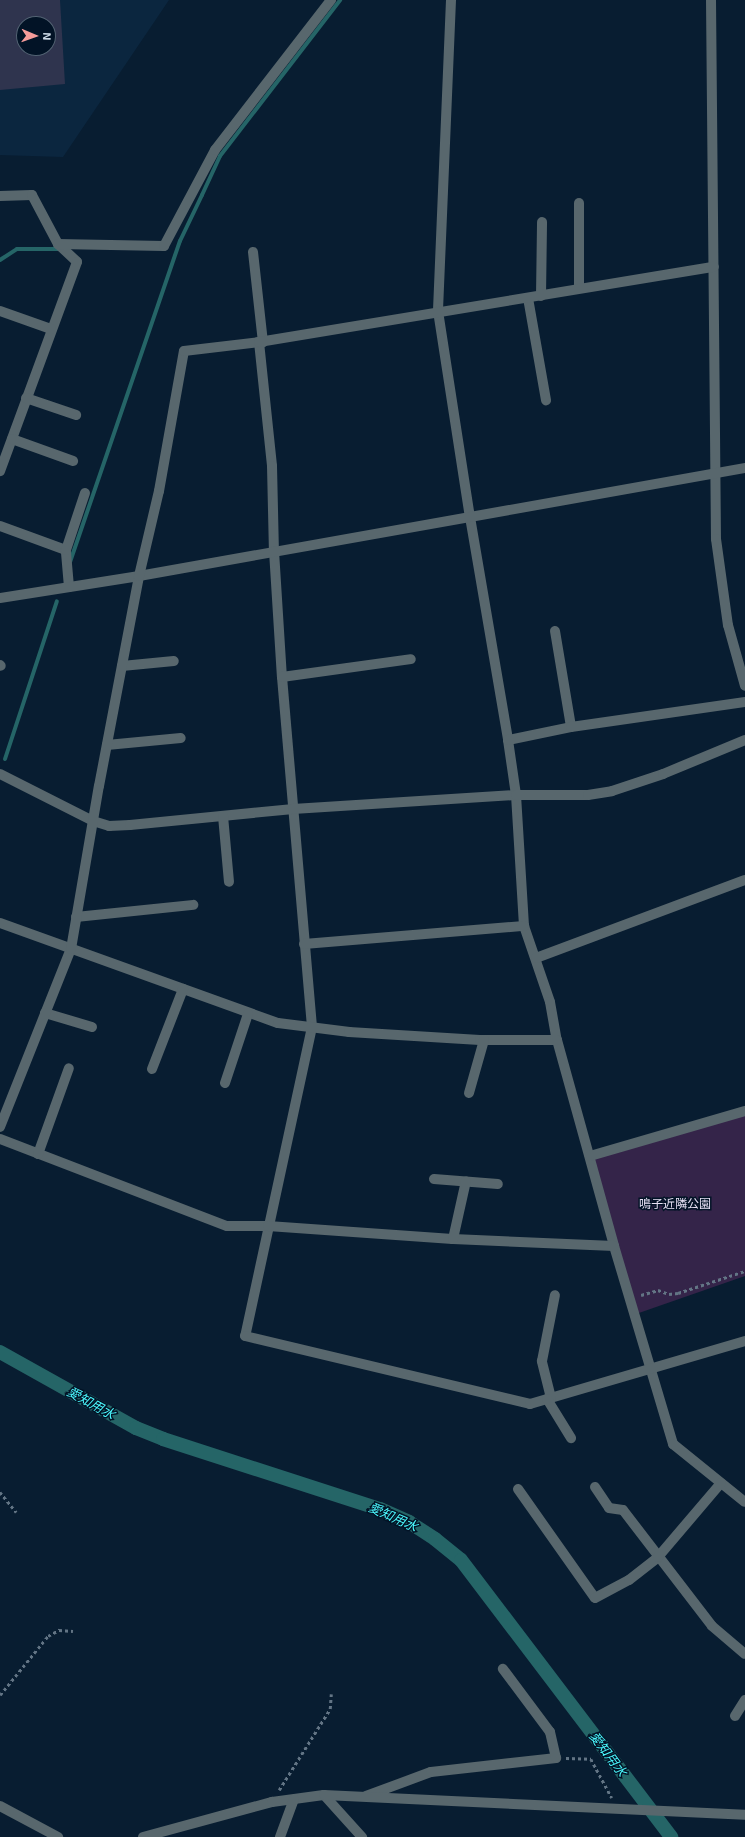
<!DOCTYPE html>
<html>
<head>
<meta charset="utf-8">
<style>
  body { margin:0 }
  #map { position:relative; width:745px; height:1837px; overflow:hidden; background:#081d31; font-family:"Exo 2","Noto Sans JP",sans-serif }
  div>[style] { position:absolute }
  .built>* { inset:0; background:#0b263f }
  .green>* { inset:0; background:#342449 }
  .stream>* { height:4px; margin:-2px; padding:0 2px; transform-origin:2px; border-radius:2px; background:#256567 }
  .canal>* { height:14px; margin:-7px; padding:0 7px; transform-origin:7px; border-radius:7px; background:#256567 }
  .building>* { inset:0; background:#2f344e }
  .path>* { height:2.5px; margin-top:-1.25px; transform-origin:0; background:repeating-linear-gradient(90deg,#637585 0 3px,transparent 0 6px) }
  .minor>* { height:10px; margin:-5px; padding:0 5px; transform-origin:5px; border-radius:5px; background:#58676d }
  span { translate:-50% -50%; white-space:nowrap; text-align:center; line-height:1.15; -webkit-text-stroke:3px #021326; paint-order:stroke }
  .park-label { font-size:12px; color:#e7e0f4 }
  .water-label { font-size:13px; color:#4bf9fe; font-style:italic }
  .north { position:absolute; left:16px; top:16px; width:40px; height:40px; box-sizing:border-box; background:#021326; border:1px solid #526272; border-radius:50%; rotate:92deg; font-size:11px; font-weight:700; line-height:16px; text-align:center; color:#cbd8e5 }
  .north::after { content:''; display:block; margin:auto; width:14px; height:18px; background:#f59b9a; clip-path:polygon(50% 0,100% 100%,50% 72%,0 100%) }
</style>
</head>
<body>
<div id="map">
  <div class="built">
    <i style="clip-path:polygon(evenodd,0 0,169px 0,63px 157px,0 155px,0 0,24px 24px,48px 24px,48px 48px,24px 48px,24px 24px)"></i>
  </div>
  <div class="green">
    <i style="clip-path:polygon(745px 1111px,745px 1276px,636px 1314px,590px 1156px)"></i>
  </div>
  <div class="stream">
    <i style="left:0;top:260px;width:20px;rotate:-33deg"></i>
    <i style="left:17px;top:249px;width:41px"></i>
    <i style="left:70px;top:562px;width:339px;rotate:-71.1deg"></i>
    <i style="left:180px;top:241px;width:51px;rotate:-64.4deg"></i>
    <i style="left:202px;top:195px;width:43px;rotate:-65.2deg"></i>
    <i style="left:220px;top:156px;width:197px;rotate:-52.4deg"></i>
    <i style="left:5px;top:759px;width:166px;rotate:-71.8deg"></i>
  </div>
  <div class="canal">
    <i style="left:0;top:1352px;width:156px;rotate:29.2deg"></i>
    <i style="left:136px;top:1428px;width:29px;rotate:22deg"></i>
    <i style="left:163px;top:1439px;width:228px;rotate:17.9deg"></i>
    <i style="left:380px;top:1509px;width:32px;rotate:24deg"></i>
    <i style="left:409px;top:1522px;width:31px;rotate:33deg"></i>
    <i style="left:435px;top:1539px;width:33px;rotate:39deg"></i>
    <i style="left:461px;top:1560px;width:348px;rotate:52.8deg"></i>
  </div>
  <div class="building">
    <i style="clip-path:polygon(evenodd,0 0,60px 0,65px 84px,0 90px,0 0,24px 24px,48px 24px,48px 48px,24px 48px,24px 24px)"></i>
  </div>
  <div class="path">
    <i style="left:641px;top:1295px;width:18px;rotate:-16deg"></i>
    <i style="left:658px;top:1290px;width:12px;rotate:20deg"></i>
    <i style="left:669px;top:1294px;width:9px;rotate:-6deg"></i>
    <i style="left:678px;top:1293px;width:71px;rotate:-18.2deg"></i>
    <i style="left:0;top:1492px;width:26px;rotate:51deg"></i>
    <i style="left:0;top:1695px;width:76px;rotate:-50.9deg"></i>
    <i style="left:48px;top:1636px;width:13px;rotate:-29deg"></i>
    <i style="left:59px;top:1630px;width:14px;rotate:4deg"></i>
    <i style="left:566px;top:1758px;width:25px;rotate:2deg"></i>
    <i style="left:591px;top:1759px;width:44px;rotate:61.7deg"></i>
    <i style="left:279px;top:1790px;width:96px;rotate:-57.8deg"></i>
    <i style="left:330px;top:1709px;width:15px;rotate:-86deg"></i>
  </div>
  <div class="minor">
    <i style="left:451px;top:0;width:311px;rotate:92.4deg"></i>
    <i style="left:438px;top:311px;width:208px;rotate:81.2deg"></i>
    <i style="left:470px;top:517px;width:226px;rotate:80.3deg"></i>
    <i style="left:508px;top:740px;width:56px;rotate:81.7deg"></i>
    <i style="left:516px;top:795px;width:131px;rotate:86.5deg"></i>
    <i style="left:524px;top:926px;width:80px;rotate:71.1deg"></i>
    <i style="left:550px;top:1002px;width:39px;rotate:80deg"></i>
    <i style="left:557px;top:1040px;width:214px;rotate:74.5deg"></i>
    <i style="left:614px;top:1246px;width:207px;rotate:73.4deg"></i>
    <i style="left:673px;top:1444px;width:92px;rotate:38.9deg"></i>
    <i style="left:711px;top:0;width:539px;rotate:89.47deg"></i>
    <i style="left:716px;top:539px;width:87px;rotate:82.1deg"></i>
    <i style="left:728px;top:625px;width:63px;rotate:74.4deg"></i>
    <i style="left:0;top:196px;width:32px;rotate:-2deg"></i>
    <i style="left:32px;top:195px;width:55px;rotate:62deg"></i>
    <i style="left:58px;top:244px;width:26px;rotate:43deg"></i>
    <i style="left:77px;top:262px;width:223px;rotate:110.2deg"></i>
    <i style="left:579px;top:203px;width:85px;rotate:90deg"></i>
    <i style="left:58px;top:244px;width:106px;rotate:1.1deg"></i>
    <i style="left:164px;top:246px;width:109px;rotate:-62deg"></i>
    <i style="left:215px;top:150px;width:190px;rotate:-52.3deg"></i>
    <i style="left:253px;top:252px;width:91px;rotate:83.7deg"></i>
    <i style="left:541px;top:296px;width:74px;rotate:-89.2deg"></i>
    <i style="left:528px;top:298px;width:104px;rotate:80deg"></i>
    <i style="left:0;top:311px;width:54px;rotate:19.4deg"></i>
    <i style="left:259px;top:342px;width:125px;rotate:84deg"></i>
    <i style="left:272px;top:466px;width:85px;rotate:88.7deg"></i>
    <i style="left:274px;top:551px;width:126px;rotate:86.4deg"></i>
    <i style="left:282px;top:677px;width:351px;rotate:85.1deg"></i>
    <i style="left:312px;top:1027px;width:316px;rotate:102.2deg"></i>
    <i style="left:245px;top:1336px;width:293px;rotate:13.4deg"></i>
    <i style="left:530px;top:1404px;width:224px;rotate:-16.3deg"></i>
    <i style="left:26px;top:398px;width:53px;rotate:18.8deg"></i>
    <i style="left:12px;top:439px;width:65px;rotate:19.8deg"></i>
    <i style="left:0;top:526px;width:70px;rotate:20deg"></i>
    <i style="left:69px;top:587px;width:37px;rotate:-95deg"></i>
    <i style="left:66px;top:550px;width:60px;rotate:-71.6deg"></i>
    <i style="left:0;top:598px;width:141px;rotate:-9deg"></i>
    <i style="left:139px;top:576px;width:616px;rotate:-10.11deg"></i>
    <i style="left:555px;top:631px;width:97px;rotate:80.5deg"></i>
    <i style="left:0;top:665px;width:1px;rotate:45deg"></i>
    <i style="left:122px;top:666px;width:52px;rotate:-5.5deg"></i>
    <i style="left:282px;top:677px;width:130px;rotate:-7.9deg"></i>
    <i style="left:508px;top:740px;width:64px;rotate:-11.7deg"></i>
    <i style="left:571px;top:727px;width:176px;rotate:-8.2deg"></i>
    <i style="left:107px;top:745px;width:74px;rotate:-5.4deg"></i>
    <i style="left:0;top:774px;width:104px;rotate:26.8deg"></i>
    <i style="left:93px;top:821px;width:17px;rotate:17deg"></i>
    <i style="left:109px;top:826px;width:21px;rotate:-3deg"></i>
    <i style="left:130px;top:825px;width:164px;rotate:-5.6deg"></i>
    <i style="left:293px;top:809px;width:223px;rotate:-3.6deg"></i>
    <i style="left:516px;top:795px;width:72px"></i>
    <i style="left:588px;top:795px;width:24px;rotate:-9deg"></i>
    <i style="left:612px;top:791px;width:54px;rotate:-18.4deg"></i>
    <i style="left:663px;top:774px;width:89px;rotate:-22.5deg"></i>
    <i style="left:223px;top:816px;width:66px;rotate:84.8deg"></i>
    <i style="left:76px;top:917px;width:118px;rotate:-5.9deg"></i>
    <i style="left:0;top:923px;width:295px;rotate:19.8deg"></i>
    <i style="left:278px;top:1023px;width:72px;rotate:7.2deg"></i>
    <i style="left:349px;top:1032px;width:131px;rotate:3.5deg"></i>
    <i style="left:480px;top:1040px;width:77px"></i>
    <i style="left:304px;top:944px;width:221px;rotate:-4.7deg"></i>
    <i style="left:536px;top:958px;width:223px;rotate:-20.5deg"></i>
    <i style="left:45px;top:1013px;width:49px;rotate:16.6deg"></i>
    <i style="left:152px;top:1069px;width:86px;rotate:-68.8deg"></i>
    <i style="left:225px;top:1083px;width:73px;rotate:-71.6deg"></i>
    <i style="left:469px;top:1093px;width:55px;rotate:-74.2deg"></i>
    <i style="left:0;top:1127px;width:192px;rotate:-68.3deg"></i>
    <i style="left:71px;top:949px;width:165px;rotate:-80.3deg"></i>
    <i style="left:99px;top:786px;width:214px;rotate:-79.2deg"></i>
    <i style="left:139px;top:576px;width:87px;rotate:-76.8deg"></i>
    <i style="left:159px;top:491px;width:142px;rotate:-79.9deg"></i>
    <i style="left:184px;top:351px;width:76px;rotate:-6.8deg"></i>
    <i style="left:259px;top:342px;width:461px;rotate:-9.4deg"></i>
    <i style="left:0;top:1139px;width:243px;rotate:21deg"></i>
    <i style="left:227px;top:1226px;width:41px"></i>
    <i style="left:268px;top:1226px;width:185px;rotate:4deg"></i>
    <i style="left:453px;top:1239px;width:161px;rotate:2.5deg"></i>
    <i style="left:38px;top:1154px;width:91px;rotate:-70.2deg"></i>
    <i style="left:590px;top:1156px;width:161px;rotate:-16.2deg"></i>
    <i style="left:434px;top:1179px;width:64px;rotate:4.5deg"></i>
    <i style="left:453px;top:1239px;width:59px;rotate:-77.4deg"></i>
    <i style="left:551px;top:1398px;width:38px;rotate:-104deg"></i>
    <i style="left:542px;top:1361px;width:67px;rotate:-78.9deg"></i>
    <i style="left:547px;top:1399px;width:46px;rotate:58.4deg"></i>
    <i style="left:595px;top:1487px;width:25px;rotate:56deg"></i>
    <i style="left:609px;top:1508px;width:14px;rotate:8deg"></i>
    <i style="left:623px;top:1510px;width:146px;rotate:52.5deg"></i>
    <i style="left:712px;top:1626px;width:43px;rotate:40.3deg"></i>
    <i style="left:518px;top:1489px;width:133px;rotate:54.8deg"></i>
    <i style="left:595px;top:1598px;width:38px;rotate:-28deg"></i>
    <i style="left:629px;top:1580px;width:37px;rotate:-38deg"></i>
    <i style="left:658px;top:1557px;width:97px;rotate:-49.6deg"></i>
    <i style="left:735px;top:1716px;width:19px;rotate:-58deg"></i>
    <i style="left:324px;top:1795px;width:57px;rotate:47.9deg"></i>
    <i style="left:366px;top:1796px;width:69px;rotate:-20.3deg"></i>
    <i style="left:431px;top:1772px;width:126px;rotate:-6.4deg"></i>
    <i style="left:556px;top:1758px;width:27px;rotate:-103deg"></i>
    <i style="left:550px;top:1732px;width:79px;rotate:-126.7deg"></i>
    <i style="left:0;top:1806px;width:66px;rotate:28.1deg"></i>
    <i style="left:143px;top:1837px;width:134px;rotate:-15.2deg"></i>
    <i style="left:272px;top:1802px;width:52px;rotate:-7.7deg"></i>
    <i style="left:324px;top:1795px;width:421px;rotate:2.7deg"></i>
    <i style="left:280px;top:1837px;width:40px;rotate:-69.8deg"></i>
  </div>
  <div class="park-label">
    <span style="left:675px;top:1204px">鳴子近隣公園</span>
  </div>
  <div class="water-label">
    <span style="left:91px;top:1403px;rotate:29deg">愛知用水</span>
    <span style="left:393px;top:1517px;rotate:24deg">愛知用水</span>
    <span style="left:608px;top:1754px;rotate:53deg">愛知用水</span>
  </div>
  <div class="north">N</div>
</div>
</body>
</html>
